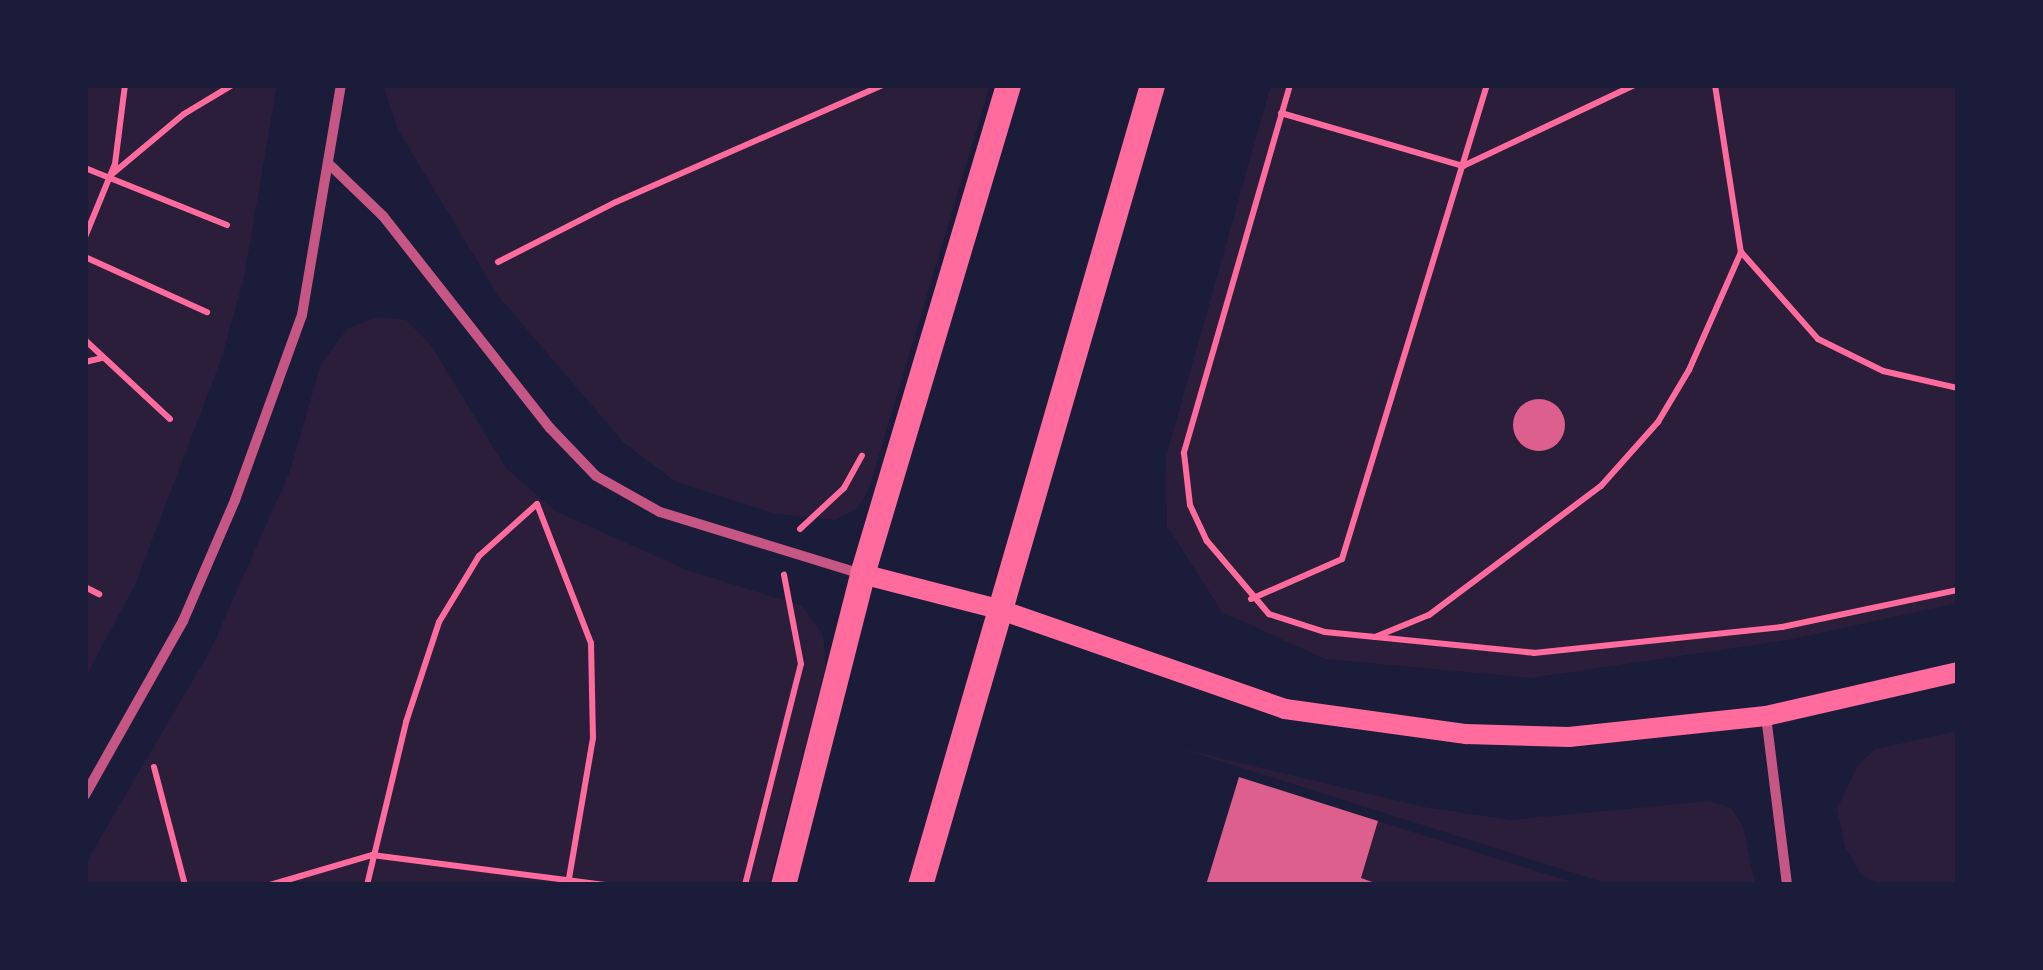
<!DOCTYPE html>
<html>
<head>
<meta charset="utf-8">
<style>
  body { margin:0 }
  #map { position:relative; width:2043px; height:970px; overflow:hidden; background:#1b1b3a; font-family:Lora,serif }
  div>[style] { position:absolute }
  .green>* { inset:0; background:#2a1e3b }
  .building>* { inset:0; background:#dd5f8e }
  .round { border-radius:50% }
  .path>* { height:6px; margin:-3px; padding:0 3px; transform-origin:3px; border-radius:3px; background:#ff6b9d }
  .minor>* { height:10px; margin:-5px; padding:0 5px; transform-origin:5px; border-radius:5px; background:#c65784 }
  .secondary>* { height:20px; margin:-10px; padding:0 10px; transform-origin:10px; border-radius:10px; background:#ff6b9d }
  .primary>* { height:25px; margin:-12.5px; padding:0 12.5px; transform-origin:12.5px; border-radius:12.5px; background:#ff6b9d }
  span { translate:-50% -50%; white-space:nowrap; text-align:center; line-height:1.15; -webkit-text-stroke:9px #1b1b3a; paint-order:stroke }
  .frame { position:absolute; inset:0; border:88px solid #1b1b3a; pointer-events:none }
</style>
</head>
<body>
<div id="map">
  <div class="green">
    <i style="clip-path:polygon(85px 85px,277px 85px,244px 278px,221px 360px,135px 585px,85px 678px)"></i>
    <i style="clip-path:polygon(383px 85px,990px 85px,868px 492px,856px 509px,836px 520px,776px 514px,676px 482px,624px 443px,499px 297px,398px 130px)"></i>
    <i style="clip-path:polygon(1271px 85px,1958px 85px,1958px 603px,1788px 640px,1531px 678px,1325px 659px,1222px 612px,1167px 526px,1166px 457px)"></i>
    <i style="clip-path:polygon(376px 317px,406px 320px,431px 345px,506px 468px,555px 511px,687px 570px,802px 606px,823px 635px,826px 665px,769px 885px,85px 885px,85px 864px,211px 649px,290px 471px,321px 364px,347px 329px)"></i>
    <i style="clip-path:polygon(1958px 731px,1958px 885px,1881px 885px,1861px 875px,1845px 847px,1837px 809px,1858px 765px,1875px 749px)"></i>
    <i style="clip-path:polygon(1179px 748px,1424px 807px,1511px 820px,1709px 801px,1731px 808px,1743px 826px,1755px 885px,1612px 885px)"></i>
    <i style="clip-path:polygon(1378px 821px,1581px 885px,1375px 885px,1361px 878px)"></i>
  </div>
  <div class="building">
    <i class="round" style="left:1513px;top:399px;width:52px;height:52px"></i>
    <i style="clip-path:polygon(1239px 777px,1378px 821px,1361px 878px,1381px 885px,1206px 885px)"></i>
  </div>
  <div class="path">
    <i style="left:1290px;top:85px;width:383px;rotate:106.1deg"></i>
    <i style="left:1184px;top:453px;width:52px;rotate:83.4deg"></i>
    <i style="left:1190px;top:505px;width:40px;rotate:65deg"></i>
    <i style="left:1207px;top:541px;width:96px;rotate:49.7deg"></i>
    <i style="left:1269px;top:614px;width:59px;rotate:17.8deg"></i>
    <i style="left:1325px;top:632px;width:210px;rotate:5.7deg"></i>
    <i style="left:1534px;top:653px;width:249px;rotate:-6deg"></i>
    <i style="left:1782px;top:627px;width:180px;rotate:-11.9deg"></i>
    <i style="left:1715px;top:85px;width:169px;rotate:81.2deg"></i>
    <i style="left:1741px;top:252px;width:116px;rotate:48.5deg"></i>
    <i style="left:1818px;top:339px;width:72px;rotate:26.2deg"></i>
    <i style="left:1883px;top:371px;width:77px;rotate:12.8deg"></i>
    <i style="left:1281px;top:113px;width:190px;rotate:16.2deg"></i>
    <i style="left:1463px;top:166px;width:189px;rotate:-25.3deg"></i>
    <i style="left:85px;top:168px;width:153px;rotate:21.9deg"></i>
    <i style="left:111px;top:175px;width:95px;rotate:-39.9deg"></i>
    <i style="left:184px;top:114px;width:56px;rotate:-31.1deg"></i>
    <i style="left:85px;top:237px;width:79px;rotate:-67.7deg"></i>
    <i style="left:115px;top:164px;width:80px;rotate:-82.8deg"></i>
    <i style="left:85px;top:257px;width:134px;rotate:24.3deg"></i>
    <i style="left:498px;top:262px;width:132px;rotate:-27deg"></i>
    <i style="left:616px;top:202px;width:292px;rotate:-23.7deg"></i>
    <i style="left:85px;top:340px;width:116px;rotate:42.9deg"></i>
    <i style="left:85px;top:362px;width:18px;rotate:-13deg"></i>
    <i style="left:800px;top:529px;width:60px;rotate:-43deg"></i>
    <i style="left:844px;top:488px;width:37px;rotate:-61deg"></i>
    <i style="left:85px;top:587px;width:16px;rotate:27deg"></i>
    <i style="left:1251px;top:599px;width:99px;rotate:-23.7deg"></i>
    <i style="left:1342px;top:559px;width:496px;rotate:-73deg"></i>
    <i style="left:1375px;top:637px;width:58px;rotate:-22.2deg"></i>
    <i style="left:1429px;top:615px;width:215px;rotate:-36.9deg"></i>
    <i style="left:1601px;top:486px;width:86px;rotate:-48.3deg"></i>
    <i style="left:1658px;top:422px;width:61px;rotate:-59.2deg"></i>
    <i style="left:1689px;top:370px;width:129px;rotate:-66.2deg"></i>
    <i style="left:154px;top:767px;width:122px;rotate:75.3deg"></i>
    <i style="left:270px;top:885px;width:106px;rotate:-16.4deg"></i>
    <i style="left:372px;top:855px;width:235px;rotate:7.3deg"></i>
    <i style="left:367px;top:885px;width:168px;rotate:-76.5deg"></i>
    <i style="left:406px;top:722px;width:105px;rotate:-71.7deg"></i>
    <i style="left:439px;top:622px;width:77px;rotate:-58.8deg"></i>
    <i style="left:479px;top:556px;width:78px;rotate:-41.9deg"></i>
    <i style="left:537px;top:504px;width:149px;rotate:68.8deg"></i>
    <i style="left:591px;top:643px;width:95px;rotate:88.8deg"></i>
    <i style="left:593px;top:738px;width:149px;rotate:99.7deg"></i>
    <i style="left:745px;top:885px;width:228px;rotate:-75.8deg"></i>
    <i style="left:801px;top:664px;width:91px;rotate:-100.8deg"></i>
  </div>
  <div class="minor">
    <i style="left:330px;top:165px;width:74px;rotate:43.9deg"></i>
    <i style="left:383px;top:216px;width:270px;rotate:51.8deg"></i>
    <i style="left:550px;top:428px;width:66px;rotate:46.2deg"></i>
    <i style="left:596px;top:476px;width:73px;rotate:29.4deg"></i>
    <i style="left:660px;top:512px;width:210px;rotate:17.1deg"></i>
    <i style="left:1766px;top:716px;width:170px;rotate:82.9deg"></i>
    <i style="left:85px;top:795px;width:200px;rotate:-60.6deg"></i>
    <i style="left:183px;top:621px;width:132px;rotate:-66.7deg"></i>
    <i style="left:235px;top:500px;width:197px;rotate:-70.1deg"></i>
    <i style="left:302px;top:315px;width:233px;rotate:-80.4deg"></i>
  </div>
  <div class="secondary">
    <i style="left:862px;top:574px;width:140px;rotate:14.4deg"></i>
    <i style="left:998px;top:609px;width:304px;rotate:19.2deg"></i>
    <i style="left:1285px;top:709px;width:183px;rotate:7.9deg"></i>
    <i style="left:1466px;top:734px;width:103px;rotate:1.7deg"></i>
    <i style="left:1569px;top:737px;width:198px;rotate:-6.1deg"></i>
    <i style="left:1766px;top:716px;width:197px;rotate:-12.9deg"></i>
  </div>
  <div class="primary">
    <i style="left:783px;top:885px;width:321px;rotate:-75.7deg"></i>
    <i style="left:862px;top:574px;width:510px;rotate:-73.38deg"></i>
    <i style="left:920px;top:885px;width:833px;rotate:-73.83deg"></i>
  </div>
  <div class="frame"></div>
</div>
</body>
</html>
